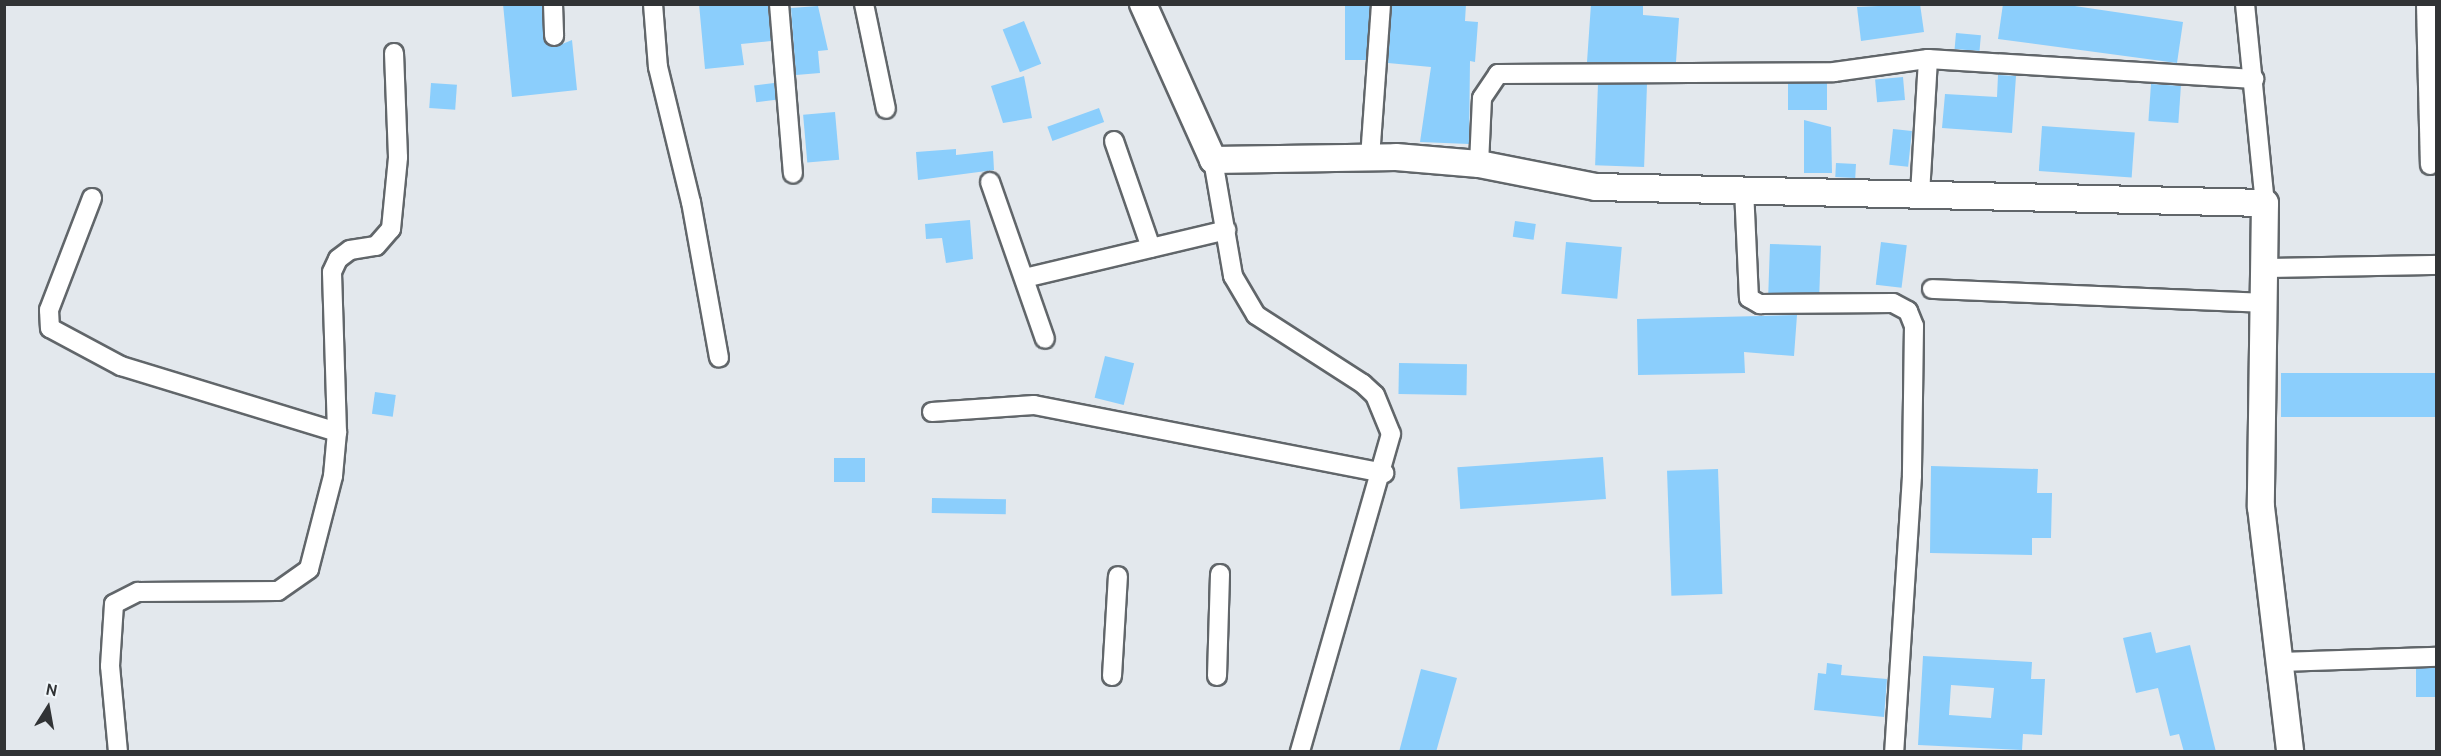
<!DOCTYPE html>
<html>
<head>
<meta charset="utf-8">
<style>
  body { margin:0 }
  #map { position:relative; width:2441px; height:756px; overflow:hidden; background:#e3e8ed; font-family:Cabin,sans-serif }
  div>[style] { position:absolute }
  .building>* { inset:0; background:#8bcefc; transform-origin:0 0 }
  .roads { filter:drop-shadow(2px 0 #61666a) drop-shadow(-2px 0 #61666a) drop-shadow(0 2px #61666a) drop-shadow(0 -2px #61666a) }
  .street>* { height:18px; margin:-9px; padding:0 9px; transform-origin:9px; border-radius:9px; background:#fff }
  .secondary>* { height:26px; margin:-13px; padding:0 13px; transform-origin:13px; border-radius:13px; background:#fff }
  span { translate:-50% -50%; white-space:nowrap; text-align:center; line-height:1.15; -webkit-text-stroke:4.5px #f0f6fa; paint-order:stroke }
  .frame { position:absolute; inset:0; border:6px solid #313335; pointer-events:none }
  .north { position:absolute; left:18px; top:678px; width:60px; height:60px; -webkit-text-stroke:4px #f0f6fa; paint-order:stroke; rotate:11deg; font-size:16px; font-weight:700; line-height:24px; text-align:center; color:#313335 }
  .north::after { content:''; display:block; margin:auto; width:21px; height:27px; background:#313335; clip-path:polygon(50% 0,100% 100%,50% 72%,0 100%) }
</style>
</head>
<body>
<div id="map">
  <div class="building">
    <i style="clip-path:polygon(503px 4px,542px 4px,545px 42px,555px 47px,572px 40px,577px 90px,512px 97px)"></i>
    <i style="clip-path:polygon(699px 4px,768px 5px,771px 41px,741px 44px,744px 65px,705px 69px)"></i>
    <i style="left:1345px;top:4px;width:25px;height:56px"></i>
    <i style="clip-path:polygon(1392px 4px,1466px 4px,1465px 21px,1478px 22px,1475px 62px,1470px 61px,1469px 144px,1420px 142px,1431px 67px,1388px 63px)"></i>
    <i style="clip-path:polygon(1591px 4px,1643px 4px,1643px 15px,1679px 18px,1676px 62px,1587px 62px)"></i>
    <i style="clip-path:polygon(1920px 4px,1924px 32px,1861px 41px,1857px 7px)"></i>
    <i style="clip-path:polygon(2003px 4px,2061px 4px,2183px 22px,2177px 63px,1998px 39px)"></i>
    <i style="clip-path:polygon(818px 6px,828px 50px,818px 51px,820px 73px,796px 75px,791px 8px)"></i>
    <i style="left:1024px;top:21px;width:46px;height:23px;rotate:68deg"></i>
    <i style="left:1956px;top:33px;width:25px;height:16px;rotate:5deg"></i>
    <i style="clip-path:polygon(1998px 75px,2016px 76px,2012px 133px,1942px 128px,1945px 94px,1997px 97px)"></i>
    <i style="clip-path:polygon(1024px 76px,1032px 118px,1003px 123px,991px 86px)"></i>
    <i style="left:1903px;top:77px;width:23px;height:28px;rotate:85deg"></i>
    <i style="left:431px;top:83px;width:26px;height:25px;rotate:4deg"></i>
    <i style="left:774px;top:83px;width:17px;height:20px;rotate:83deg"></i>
    <i style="left:1827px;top:83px;width:27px;height:39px;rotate:90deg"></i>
    <i style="left:1647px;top:84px;width:83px;height:49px;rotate:92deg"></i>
    <i style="left:2151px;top:84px;width:30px;height:37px;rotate:4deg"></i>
    <i style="left:1099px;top:108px;width:15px;height:55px;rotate:70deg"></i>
    <i style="left:835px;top:112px;width:48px;height:32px;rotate:85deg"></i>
    <i style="clip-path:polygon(1804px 120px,1831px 127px,1832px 173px,1804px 173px)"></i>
    <i style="left:2042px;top:126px;width:93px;height:45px;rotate:4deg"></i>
    <i style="left:1893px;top:129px;width:19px;height:36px;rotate:6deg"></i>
    <i style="clip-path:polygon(956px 149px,956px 155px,993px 151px,994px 170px,918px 180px,916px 152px)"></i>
    <i style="left:1836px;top:163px;width:20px;height:14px;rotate:3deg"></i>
    <i style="clip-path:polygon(970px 220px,973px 259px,946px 263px,942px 238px,926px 239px,925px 224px)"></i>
    <i style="left:1515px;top:221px;width:21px;height:16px;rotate:8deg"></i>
    <i style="left:1566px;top:242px;width:56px;height:52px;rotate:5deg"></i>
    <i style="left:1881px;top:242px;width:26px;height:43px;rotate:7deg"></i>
    <i style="left:1770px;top:244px;width:51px;height:49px;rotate:2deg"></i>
    <i style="clip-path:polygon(1797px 315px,1794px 356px,1744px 352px,1745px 373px,1638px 375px,1637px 319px)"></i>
    <i style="left:1105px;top:356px;width:30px;height:43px;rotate:14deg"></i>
    <i style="left:1399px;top:363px;width:68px;height:31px;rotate:1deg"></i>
    <i style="left:2436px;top:373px;width:44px;height:155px;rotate:90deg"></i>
    <i style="left:375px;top:392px;width:21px;height:22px;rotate:8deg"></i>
    <i style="left:1603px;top:457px;width:42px;height:146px;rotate:86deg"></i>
    <i style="left:834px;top:458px;width:31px;height:24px"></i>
    <i style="clip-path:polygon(1931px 466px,2038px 469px,2037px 493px,2052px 493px,2051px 538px,2032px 538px,2032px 555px,1930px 553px)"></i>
    <i style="left:1718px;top:469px;width:125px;height:51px;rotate:88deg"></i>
    <i style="left:932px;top:498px;width:74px;height:15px;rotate:1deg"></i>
    <i style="clip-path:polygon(2151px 632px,2156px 653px,2190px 645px,2216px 752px,2184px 752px,2179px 734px,2170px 736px,2158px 688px,2136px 693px,2123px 638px)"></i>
    <i style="clip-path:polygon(evenodd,1923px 656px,2032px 662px,2031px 679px,2045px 679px,2042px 735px,2023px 734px,2022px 750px,1918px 745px,1923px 656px,1951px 685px,1994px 688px,1991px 718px,1949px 715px,1951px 685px)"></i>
    <i style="clip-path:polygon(1827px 663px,1842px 665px,1841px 675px,1887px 679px,1884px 717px,1814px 710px,1818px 673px,1826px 674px)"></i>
    <i style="left:2436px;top:668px;width:29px;height:20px;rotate:90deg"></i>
    <i style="clip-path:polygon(1421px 669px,1457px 678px,1436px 752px,1399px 752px)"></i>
  </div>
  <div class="roads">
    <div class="street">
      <i style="left:553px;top:4px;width:32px;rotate:88deg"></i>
      <i style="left:653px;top:4px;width:63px;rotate:85.5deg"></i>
      <i style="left:658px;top:67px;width:139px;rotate:76.3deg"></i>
      <i style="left:691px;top:202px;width:158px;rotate:79.8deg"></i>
      <i style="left:779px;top:4px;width:170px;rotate:85.3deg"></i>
      <i style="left:864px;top:4px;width:107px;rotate:78.2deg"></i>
      <i style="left:2245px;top:4px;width:200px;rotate:84.3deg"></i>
      <i style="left:2426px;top:4px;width:161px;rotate:88.6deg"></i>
      <i style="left:1114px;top:141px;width:113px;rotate:70.9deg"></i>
      <i style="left:1370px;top:158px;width:154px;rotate:-85.9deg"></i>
      <i style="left:1213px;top:160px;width:118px;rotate:80.2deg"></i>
      <i style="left:1233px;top:276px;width:45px;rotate:59.5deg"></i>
      <i style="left:1256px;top:315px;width:127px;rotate:32.8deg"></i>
      <i style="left:1363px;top:384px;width:16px;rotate:43deg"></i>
      <i style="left:1375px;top:395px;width:42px;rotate:67.7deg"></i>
      <i style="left:1391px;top:434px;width:331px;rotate:106deg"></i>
      <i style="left:1479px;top:164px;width:66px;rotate:-87.4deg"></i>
      <i style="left:1482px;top:98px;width:29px;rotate:-56deg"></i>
      <i style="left:1498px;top:74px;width:336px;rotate:-0.3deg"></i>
      <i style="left:1834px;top:72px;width:95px;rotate:-7.9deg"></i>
      <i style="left:1928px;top:59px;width:327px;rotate:3.5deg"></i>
      <i style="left:990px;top:182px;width:166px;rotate:70.7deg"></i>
      <i style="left:1744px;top:189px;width:109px;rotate:87.4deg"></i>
      <i style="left:1749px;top:298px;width:13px;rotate:29deg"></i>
      <i style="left:1760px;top:304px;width:133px;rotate:-0.4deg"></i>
      <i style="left:1893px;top:303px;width:17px;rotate:28deg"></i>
      <i style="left:1908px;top:311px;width:16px;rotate:68deg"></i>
      <i style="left:1914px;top:326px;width:150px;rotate:90.8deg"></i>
      <i style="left:1912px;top:476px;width:277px;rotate:93.7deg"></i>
      <i style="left:1920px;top:194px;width:135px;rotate:-86.6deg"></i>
      <i style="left:92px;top:198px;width:120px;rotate:111deg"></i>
      <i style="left:49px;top:310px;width:18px;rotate:87deg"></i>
      <i style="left:50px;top:328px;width:81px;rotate:28.2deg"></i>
      <i style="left:121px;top:366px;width:226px;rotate:17deg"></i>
      <i style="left:2264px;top:268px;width:172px;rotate:-1deg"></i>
      <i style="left:1025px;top:278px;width:207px;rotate:-13.4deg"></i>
      <i style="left:1932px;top:289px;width:332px;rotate:2.4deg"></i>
      <i style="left:932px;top:412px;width:102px;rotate:-3.9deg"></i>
      <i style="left:1034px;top:405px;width:357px;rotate:11deg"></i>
      <i style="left:2282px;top:662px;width:154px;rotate:-1.9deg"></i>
      <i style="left:1112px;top:676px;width:100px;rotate:-86.6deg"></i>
      <i style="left:1217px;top:676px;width:102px;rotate:-88.3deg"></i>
      <i style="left:118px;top:752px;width:86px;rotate:-95.3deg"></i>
      <i style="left:110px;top:666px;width:62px;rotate:-86.3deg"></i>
      <i style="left:114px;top:604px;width:27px;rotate:-27deg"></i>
      <i style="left:138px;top:592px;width:140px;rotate:-0.4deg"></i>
      <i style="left:278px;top:591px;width:38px;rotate:-35deg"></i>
      <i style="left:309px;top:569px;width:96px;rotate:-75.5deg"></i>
      <i style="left:333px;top:476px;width:44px;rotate:-84.8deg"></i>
      <i style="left:337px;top:432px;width:160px;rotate:-91.8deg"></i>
      <i style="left:332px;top:272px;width:14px;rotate:-65deg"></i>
      <i style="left:338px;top:259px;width:15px;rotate:-37deg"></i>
      <i style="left:350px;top:250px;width:26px;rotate:-9deg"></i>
      <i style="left:376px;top:246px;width:23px;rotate:-49deg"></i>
      <i style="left:391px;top:229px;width:72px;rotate:-84.4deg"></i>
      <i style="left:398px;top:157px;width:104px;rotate:-92.2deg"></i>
    </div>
    <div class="secondary">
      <i style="left:1143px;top:4px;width:171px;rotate:65.8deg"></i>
      <i style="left:1213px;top:160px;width:183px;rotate:-0.9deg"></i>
      <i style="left:1396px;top:157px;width:83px;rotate:4.8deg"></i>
      <i style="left:1479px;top:164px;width:119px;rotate:11.1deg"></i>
      <i style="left:1596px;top:187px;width:669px;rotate:1.37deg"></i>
      <i style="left:2265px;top:203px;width:304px;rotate:90.8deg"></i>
      <i style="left:2261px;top:507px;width:247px;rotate:83.2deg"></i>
    </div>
  </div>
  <div class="frame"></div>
  <div class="north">N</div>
</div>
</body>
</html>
